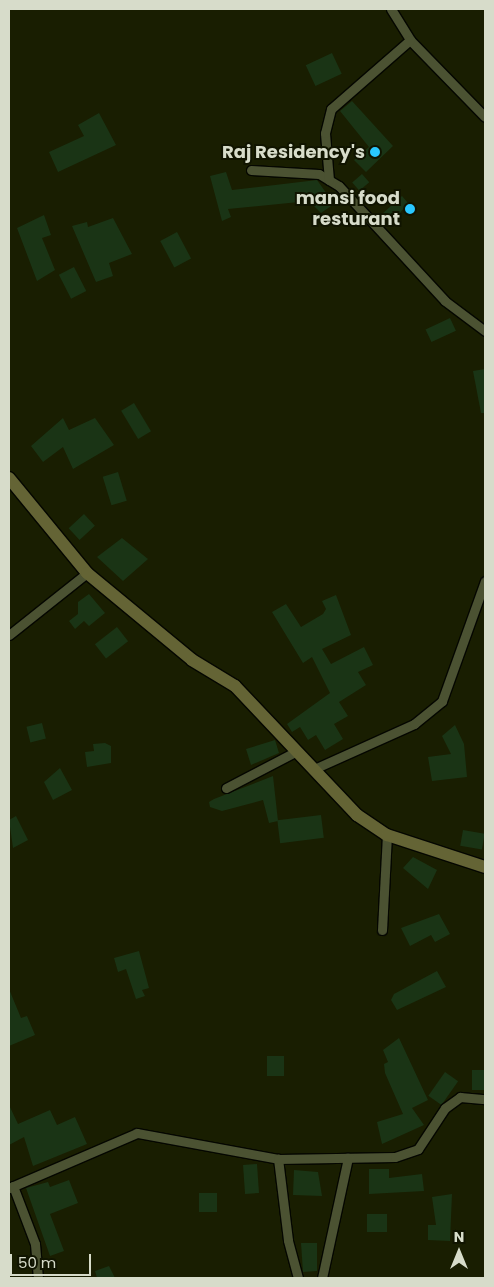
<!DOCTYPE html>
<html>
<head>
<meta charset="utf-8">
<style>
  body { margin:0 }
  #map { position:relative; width:494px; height:1287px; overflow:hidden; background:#191e01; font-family:Poppins,sans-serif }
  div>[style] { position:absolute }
  .building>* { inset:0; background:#1a3415; transform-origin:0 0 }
  .roads { filter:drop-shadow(1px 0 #050700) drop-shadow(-1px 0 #050700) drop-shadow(0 1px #050700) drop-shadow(0 -1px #050700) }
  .street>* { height:9px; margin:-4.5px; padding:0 4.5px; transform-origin:4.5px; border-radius:4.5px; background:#4b5232 }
  .secondary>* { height:12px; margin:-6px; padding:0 6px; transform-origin:6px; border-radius:6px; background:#646435 }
  .dots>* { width:14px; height:14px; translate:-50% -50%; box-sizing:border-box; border:2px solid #101400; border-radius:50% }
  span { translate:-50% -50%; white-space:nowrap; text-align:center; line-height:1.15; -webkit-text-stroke:4px #101400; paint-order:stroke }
  .poi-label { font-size:18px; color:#d7dcca; font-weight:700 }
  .right { translate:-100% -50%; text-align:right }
  .frame { position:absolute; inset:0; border:10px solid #d7dcca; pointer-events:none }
  .north { position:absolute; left:434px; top:1227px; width:50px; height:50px; -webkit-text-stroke:4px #101400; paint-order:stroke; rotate:0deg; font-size:14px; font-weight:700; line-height:20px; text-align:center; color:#d7dcca }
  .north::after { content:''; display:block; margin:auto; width:18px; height:22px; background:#d7dcca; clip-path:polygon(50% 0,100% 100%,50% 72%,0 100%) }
  .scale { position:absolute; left:10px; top:1254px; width:81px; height:22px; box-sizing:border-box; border:2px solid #d7dcca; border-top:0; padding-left:6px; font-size:15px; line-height:18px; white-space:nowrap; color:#d7dcca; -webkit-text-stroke:4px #101400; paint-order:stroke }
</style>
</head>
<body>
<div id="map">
  <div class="building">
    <i style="left:332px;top:53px;width:23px;height:29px;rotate:65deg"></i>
    <i style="clip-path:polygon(352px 101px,393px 146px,366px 172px,354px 160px,369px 147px,340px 111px)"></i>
    <i style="clip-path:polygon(99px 113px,116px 145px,58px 172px,49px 152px,84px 136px,78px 125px)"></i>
    <i style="clip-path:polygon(226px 172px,232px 190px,317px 180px,334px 204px,321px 213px,309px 201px,228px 209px,231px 217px,222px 221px,210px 176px)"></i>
    <i style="left:362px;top:174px;width:11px;height:13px;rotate:49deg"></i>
    <i style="clip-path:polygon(402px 196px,408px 203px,391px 224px,382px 214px)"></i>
    <i style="clip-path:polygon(44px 215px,51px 235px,42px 238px,55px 270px,37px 281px,17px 228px)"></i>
    <i style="clip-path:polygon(113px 218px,132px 254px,109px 263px,113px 276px,96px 282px,72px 226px,87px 222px,88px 227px)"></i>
    <i style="left:177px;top:232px;width:30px;height:19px;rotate:62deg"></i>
    <i style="left:74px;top:267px;width:27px;height:17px;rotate:63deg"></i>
    <i style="left:450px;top:318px;width:14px;height:27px;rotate:65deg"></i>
    <i style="clip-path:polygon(485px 369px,485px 413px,481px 413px,473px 371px)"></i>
    <i style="left:134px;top:403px;width:33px;height:15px;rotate:59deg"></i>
    <i style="clip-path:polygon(63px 418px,69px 430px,95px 418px,114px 445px,73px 469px,63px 447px,43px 462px,31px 446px)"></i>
    <i style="left:118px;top:472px;width:30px;height:16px;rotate:73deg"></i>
    <i style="left:84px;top:514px;width:16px;height:21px;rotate:47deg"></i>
    <i style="clip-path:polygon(122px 538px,148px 559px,123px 581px,97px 557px)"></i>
    <i style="clip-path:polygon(89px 594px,105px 613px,89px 626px,84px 621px,75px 629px,69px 621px,78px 614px,78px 602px)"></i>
    <i style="clip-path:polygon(336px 595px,351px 635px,322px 649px,331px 664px,364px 647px,373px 665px,358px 672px,366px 685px,339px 702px,348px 716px,334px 724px,343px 739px,325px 750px,316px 735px,308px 740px,300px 727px,292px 732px,287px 724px,330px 693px,312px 657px,303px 663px,272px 612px,286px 604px,301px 627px,323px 614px,326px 609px,322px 601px)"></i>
    <i style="left:117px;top:627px;width:18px;height:28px;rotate:52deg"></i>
    <i style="left:42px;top:723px;width:16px;height:16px;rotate:76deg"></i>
    <i style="clip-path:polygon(455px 725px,464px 744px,467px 777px,432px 781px,428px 757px,451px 754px,442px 736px)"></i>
    <i style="clip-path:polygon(275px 740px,279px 753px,251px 765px,246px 749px)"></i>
    <i style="clip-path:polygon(105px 743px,111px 746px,111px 763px,87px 767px,85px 752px,94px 751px,93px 744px)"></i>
    <i style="clip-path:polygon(60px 768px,72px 790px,53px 800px,44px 782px)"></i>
    <i style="clip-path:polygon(273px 776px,278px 821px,269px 823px,263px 800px,222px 811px,210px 807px,209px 802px,214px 799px)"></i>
    <i style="left:321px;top:815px;width:23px;height:44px;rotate:83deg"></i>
    <i style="clip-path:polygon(16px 816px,28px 840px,13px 848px,9px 820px)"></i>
    <i style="left:463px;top:830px;width:22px;height:16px;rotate:10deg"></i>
    <i style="clip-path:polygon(413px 857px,437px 870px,428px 889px,403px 868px)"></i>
    <i style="clip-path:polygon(439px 914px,450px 934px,435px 942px,431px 935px,410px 946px,401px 928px)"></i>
    <i style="clip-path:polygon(139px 951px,149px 988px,142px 990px,145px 996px,136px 999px,126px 969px,118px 972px,114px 958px)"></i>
    <i style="clip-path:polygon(437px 971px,446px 987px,397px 1010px,391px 1000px,394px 994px)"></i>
    <i style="clip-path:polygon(9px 989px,21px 1018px,27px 1016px,35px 1035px,9px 1046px)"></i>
    <i style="clip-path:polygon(399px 1038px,428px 1100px,412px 1108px,424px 1125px,382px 1144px,377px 1122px,403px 1114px,385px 1073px,384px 1064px,388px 1062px,383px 1050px)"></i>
    <i style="left:267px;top:1056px;width:17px;height:20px"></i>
    <i style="left:472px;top:1070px;width:13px;height:20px"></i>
    <i style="left:445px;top:1072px;width:16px;height:29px;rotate:35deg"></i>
    <i style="clip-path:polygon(9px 1105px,18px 1124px,50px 1110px,57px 1125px,75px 1117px,87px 1144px,33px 1166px,24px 1137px,9px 1145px)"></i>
    <i style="left:257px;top:1164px;width:29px;height:14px;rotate:86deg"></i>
    <i style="clip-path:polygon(369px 1169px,389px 1169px,389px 1178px,422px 1174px,424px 1191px,369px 1194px)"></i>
    <i style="clip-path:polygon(294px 1170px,318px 1172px,322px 1196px,293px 1195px)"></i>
    <i style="clip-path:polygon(69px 1180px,78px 1203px,50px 1214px,64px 1251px,50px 1256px,26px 1188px,48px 1182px,50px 1187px)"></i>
    <i style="left:199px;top:1193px;width:18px;height:19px"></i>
    <i style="clip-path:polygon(452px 1194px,450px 1241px,428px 1240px,428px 1225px,436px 1225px,432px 1197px)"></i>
    <i style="left:387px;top:1214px;width:18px;height:20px;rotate:90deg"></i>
    <i style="clip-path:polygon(301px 1243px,317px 1243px,317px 1271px,303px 1272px)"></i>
    <i style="clip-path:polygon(109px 1266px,115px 1278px,97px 1278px,95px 1271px)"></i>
  </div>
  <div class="roads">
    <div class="street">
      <i style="left:391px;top:9px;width:36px;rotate:58deg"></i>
      <i style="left:410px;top:40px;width:107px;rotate:45.8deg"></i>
      <i style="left:251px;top:170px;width:68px;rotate:3.4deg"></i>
      <i style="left:319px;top:174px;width:23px;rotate:31deg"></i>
      <i style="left:339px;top:186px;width:156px;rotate:47.3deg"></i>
      <i style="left:445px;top:301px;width:50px;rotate:36.9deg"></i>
      <i style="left:329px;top:180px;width:47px;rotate:-94.9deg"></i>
      <i style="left:325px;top:133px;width:25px;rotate:-76deg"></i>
      <i style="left:331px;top:109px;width:105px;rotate:-41.1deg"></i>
      <i style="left:9px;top:635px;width:100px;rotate:-38.5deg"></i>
      <i style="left:314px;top:769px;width:110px;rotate:-24.2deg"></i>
      <i style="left:414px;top:724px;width:36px;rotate:-39deg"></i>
      <i style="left:442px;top:701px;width:127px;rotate:-70.3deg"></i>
      <i style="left:226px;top:788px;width:80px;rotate:-27.5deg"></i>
      <i style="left:382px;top:930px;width:95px;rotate:-87deg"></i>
      <i style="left:13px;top:1186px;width:62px;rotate:69.2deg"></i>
      <i style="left:35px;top:1244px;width:34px;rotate:85deg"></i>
      <i style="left:9px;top:1188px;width:139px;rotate:-23.3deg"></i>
      <i style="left:137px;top:1133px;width:143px;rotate:10.4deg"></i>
      <i style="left:298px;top:1278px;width:39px;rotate:-105deg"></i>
      <i style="left:288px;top:1240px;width:82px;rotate:-97deg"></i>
      <i style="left:278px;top:1159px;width:117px;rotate:-1deg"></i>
      <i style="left:395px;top:1157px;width:24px;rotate:-19deg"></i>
      <i style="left:418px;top:1149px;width:49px;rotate:-56.6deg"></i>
      <i style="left:445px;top:1108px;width:19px;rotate:-36deg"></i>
      <i style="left:460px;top:1097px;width:25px;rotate:5deg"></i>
      <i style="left:322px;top:1278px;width:123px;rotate:-77.8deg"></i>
    </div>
    <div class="secondary">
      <i style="left:9px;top:478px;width:123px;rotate:50.6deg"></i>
      <i style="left:87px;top:573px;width:136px;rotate:39.6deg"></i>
      <i style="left:192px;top:660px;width:50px;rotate:31.2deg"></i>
      <i style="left:235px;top:686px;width:178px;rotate:46.6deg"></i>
      <i style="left:357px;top:815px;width:36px;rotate:34deg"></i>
      <i style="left:387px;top:835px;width:103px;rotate:18.1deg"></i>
    </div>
  </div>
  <div class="dots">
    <i style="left:375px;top:152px;background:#29c8ff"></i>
    <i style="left:410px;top:209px;background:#29c8ff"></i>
  </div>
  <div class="poi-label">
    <span class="right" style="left:365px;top:152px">Raj Residency's</span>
    <span class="right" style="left:400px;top:209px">mansi food<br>resturant</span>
  </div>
  <div class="frame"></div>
  <div class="north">N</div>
  <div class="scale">50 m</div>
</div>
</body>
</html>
